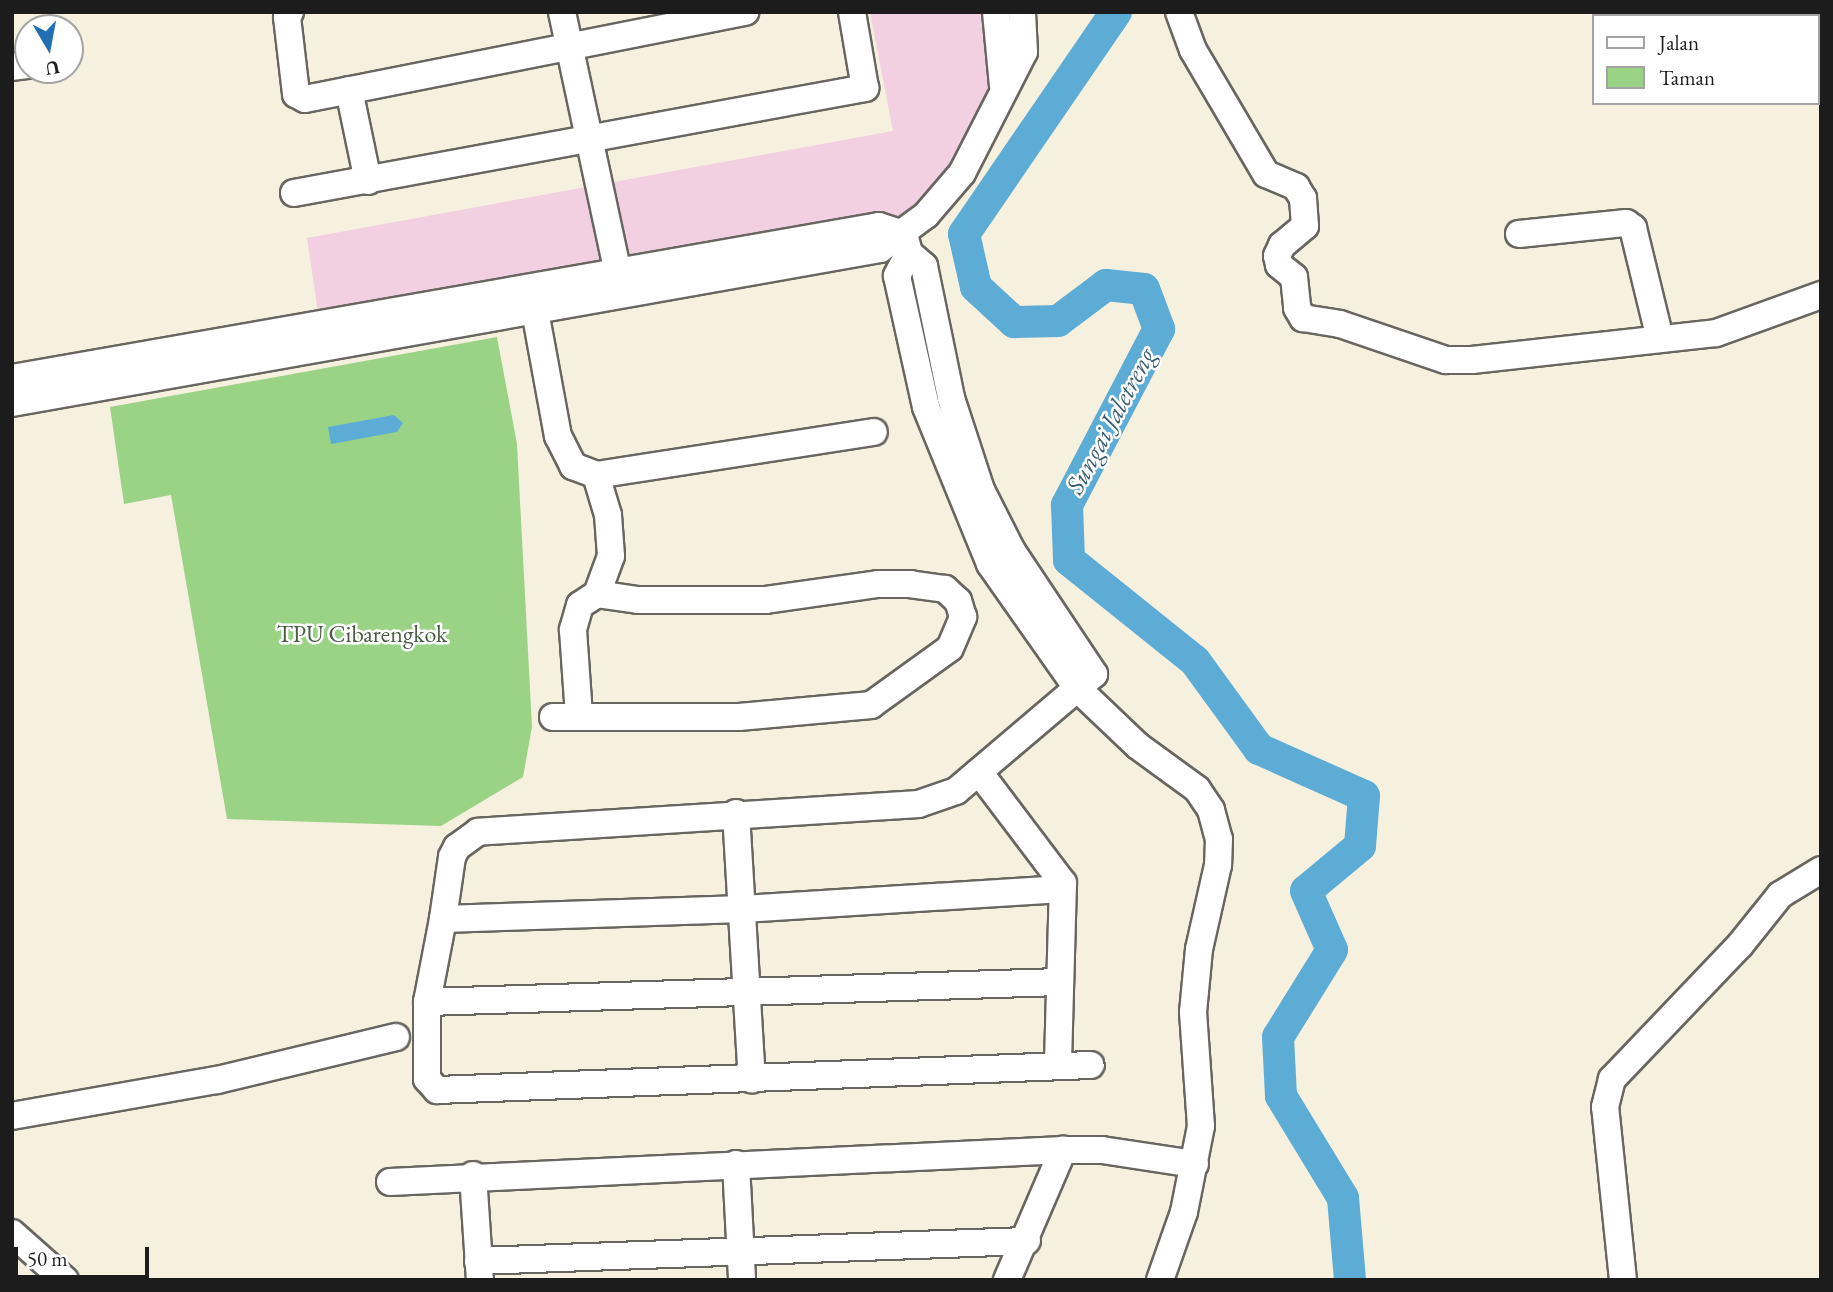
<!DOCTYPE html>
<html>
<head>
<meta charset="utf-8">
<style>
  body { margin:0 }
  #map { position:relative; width:1833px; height:1292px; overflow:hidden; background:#f6f0df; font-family:"EB Garamond",serif }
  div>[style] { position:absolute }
  .built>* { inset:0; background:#f2cfe1 }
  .green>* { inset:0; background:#9ad386 }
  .water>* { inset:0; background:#5cacd6 }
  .river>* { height:32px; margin:-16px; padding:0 16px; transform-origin:16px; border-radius:16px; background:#5cacd6 }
  .roads { filter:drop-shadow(2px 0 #686660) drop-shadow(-2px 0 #686660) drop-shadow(0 2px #686660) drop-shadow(0 -2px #686660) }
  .minor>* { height:26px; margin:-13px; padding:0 13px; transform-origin:13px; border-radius:13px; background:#fff }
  span { translate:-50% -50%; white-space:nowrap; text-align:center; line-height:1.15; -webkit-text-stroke:5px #fff; paint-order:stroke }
  .park-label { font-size:24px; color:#485c41 }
  .water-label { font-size:26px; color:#395d70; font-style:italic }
  .frame { position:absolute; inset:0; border:14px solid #1c1c1c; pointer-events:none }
  .legend { position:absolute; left:1592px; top:14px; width:228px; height:91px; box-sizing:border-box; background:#fff; border:2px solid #a4a4a4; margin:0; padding:9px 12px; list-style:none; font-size:21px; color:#1c1c1c }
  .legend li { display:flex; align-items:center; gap:14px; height:35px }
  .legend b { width:35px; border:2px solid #a4a4a4 }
  .north { position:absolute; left:14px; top:14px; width:70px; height:70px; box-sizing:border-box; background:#fff; border:2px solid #a4a4a4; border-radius:50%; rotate:170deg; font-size:19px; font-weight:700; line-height:28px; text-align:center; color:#1c1c1c }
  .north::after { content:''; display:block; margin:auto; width:24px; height:32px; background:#1f6fb2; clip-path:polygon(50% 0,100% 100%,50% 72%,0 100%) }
  .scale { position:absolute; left:14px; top:1247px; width:135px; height:32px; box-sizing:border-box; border:4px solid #1c1c1c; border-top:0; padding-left:9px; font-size:21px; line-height:24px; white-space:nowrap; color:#1c1c1c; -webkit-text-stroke:5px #fff; paint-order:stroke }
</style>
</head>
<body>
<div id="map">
  <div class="built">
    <i style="clip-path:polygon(870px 12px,987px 12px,993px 84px,951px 172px,913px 218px,321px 333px,307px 238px,893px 131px)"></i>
  </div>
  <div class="green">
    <i style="clip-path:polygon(497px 337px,517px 444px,532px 727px,523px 777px,441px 826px,227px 819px,171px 495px,124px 504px,110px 407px)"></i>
  </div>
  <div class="water">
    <i style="clip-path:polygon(394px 415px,403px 423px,397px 432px,331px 444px,328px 427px)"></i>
  </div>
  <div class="river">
    <i style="left:1116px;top:12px;width:269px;rotate:124.4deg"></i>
    <i style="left:964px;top:234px;width:54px;rotate:77.2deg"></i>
    <i style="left:976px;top:287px;width:52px;rotate:42.6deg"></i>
    <i style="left:1014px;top:322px;width:44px;rotate:-1.3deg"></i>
    <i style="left:1058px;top:321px;width:60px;rotate:-36.9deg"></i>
    <i style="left:1106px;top:285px;width:38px;rotate:6deg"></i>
    <i style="left:1144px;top:289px;width:43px;rotate:69.4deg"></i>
    <i style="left:1159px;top:329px;width:199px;rotate:117.6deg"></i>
    <i style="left:1067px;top:505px;width:55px;rotate:87.9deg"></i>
    <i style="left:1069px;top:560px;width:161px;rotate:38.7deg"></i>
    <i style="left:1195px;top:661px;width:109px;rotate:54deg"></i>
    <i style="left:1259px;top:749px;width:115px;rotate:24.1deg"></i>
    <i style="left:1364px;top:796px;width:50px;rotate:94.6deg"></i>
    <i style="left:1360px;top:846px;width:70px;rotate:140.2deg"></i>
    <i style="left:1306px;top:891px;width:64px;rotate:66.2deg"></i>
    <i style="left:1332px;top:950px;width:102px;rotate:121.8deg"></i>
    <i style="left:1278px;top:1037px;width:59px;rotate:87.1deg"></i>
    <i style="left:1281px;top:1096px;width:119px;rotate:58.7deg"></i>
    <i style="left:1343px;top:1198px;width:82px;rotate:85.1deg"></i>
  </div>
  <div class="roads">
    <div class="minor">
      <i style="left:290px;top:12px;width:6px;rotate:121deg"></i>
      <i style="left:287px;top:17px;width:78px;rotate:83.3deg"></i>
      <i style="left:296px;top:94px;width:10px;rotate:29deg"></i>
      <i style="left:305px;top:99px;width:449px;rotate:-11.2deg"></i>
      <i style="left:562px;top:12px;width:285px;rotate:77.9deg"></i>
      <i style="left:996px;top:12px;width:74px;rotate:84.6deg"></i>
      <i style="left:1179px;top:12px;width:40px;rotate:69.8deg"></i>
      <i style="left:1193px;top:50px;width:144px;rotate:59.5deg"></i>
      <i style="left:1266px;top:174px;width:33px;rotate:23deg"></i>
      <i style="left:1296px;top:187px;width:13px;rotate:58deg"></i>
      <i style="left:1303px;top:198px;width:28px;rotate:86deg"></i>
      <i style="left:1305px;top:226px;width:30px;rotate:140deg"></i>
      <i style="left:1282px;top:245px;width:12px;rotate:114deg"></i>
      <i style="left:1277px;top:256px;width:9px;rotate:77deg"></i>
      <i style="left:1279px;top:265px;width:19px;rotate:39deg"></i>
      <i style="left:1294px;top:277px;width:31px;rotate:84deg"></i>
      <i style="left:1297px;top:308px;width:12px;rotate:59deg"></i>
      <i style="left:1303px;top:318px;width:37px;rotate:9deg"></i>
      <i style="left:1340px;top:324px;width:112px;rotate:18.8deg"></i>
      <i style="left:1446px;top:360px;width:26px"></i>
      <i style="left:1472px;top:360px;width:245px;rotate:-6.3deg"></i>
      <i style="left:1716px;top:333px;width:112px;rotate:-19.9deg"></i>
      <i style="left:12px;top:67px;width:16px;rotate:-7deg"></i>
      <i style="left:349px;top:90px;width:93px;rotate:78.2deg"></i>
      <i style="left:294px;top:193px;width:581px;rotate:-10.42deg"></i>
      <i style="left:865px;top:88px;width:77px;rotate:-99.7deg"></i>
      <i style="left:904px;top:234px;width:20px;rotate:75deg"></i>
      <i style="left:909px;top:253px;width:20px;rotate:41deg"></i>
      <i style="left:924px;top:266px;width:135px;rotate:78.4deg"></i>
      <i style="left:951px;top:398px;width:97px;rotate:71.9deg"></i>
      <i style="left:981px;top:490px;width:68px;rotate:63.1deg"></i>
      <i style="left:1012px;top:551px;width:148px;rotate:56.3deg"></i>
      <i style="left:1094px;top:674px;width:181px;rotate:139.7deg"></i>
      <i style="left:956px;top:791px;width:39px;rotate:161deg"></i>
      <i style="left:919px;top:804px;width:442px;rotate:176.4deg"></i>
      <i style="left:478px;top:832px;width:26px;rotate:144deg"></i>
      <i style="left:457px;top:847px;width:11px;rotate:117deg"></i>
      <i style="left:452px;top:857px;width:63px;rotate:98.3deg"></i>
      <i style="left:443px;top:919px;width:300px;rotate:-1.9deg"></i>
      <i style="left:743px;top:909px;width:320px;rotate:-3.6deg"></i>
      <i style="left:1519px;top:234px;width:108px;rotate:-5.9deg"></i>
      <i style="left:1626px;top:223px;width:9px;rotate:36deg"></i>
      <i style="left:1633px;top:228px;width:114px;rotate:76.3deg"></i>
      <i style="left:909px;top:253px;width:26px;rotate:118deg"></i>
      <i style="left:897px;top:276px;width:134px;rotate:77.5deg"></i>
      <i style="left:926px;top:407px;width:170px;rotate:67.8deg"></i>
      <i style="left:990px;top:564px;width:151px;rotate:54.9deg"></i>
      <i style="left:1077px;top:688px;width:84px;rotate:43.6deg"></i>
      <i style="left:1138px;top:746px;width:73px;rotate:36.1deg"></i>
      <i style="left:1197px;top:789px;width:25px;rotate:56deg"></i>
      <i style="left:1211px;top:810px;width:30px;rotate:75deg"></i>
      <i style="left:1219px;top:839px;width:26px;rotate:92deg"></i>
      <i style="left:1218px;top:865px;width:86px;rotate:102.7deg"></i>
      <i style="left:1199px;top:949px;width:63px;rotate:95.4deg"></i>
      <i style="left:1193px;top:1012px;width:114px;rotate:86deg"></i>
      <i style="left:1201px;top:1126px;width:88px;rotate:101.2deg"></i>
      <i style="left:1184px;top:1212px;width:72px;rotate:109.4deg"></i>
      <i style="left:535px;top:311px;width:127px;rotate:79.6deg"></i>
      <i style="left:558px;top:436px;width:34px;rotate:63deg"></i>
      <i style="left:573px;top:466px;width:25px;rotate:21deg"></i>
      <i style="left:12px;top:378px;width:880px;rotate:-9.94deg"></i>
      <i style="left:879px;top:226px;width:26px;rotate:18deg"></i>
      <i style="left:12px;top:403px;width:882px;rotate:-10.06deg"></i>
      <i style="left:880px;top:249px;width:57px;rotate:-36.5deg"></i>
      <i style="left:926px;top:215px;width:55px;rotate:-49.4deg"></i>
      <i style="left:962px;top:173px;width:136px;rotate:-62.9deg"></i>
      <i style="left:1024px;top:52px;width:40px;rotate:-92.9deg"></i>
      <i style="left:597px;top:594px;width:40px;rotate:-69.8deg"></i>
      <i style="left:611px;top:556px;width:41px;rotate:-94.2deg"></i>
      <i style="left:608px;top:515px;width:42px;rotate:-106.7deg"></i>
      <i style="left:596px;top:475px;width:281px;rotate:-8.8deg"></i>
      <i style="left:553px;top:717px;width:186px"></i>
      <i style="left:739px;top:717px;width:133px;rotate:-5.2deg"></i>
      <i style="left:871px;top:705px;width:97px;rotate:-35.8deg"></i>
      <i style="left:950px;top:648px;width:34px;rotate:-67deg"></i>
      <i style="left:963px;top:617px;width:17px;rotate:-107deg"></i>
      <i style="left:958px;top:601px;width:18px;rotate:-137deg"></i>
      <i style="left:945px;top:589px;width:34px;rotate:-172deg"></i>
      <i style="left:911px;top:584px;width:33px;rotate:180deg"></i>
      <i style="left:878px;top:584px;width:113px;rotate:171.9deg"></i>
      <i style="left:766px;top:600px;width:128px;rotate:180deg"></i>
      <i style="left:638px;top:600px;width:41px;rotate:-171.7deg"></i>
      <i style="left:597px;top:594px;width:20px;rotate:147deg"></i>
      <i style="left:580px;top:605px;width:26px;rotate:106deg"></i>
      <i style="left:573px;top:630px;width:86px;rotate:86deg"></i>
      <i style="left:979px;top:772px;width:139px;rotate:52.9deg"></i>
      <i style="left:1063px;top:883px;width:181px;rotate:91.6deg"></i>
      <i style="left:736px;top:813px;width:267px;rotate:86.6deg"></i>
      <i style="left:443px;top:919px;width:85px;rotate:100.9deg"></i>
      <i style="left:427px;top:1002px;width:77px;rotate:90deg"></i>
      <i style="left:427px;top:1079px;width:15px;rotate:48deg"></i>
      <i style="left:437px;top:1090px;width:654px;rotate:-2.19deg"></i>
      <i style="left:427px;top:1002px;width:633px;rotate:-1.81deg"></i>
      <i style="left:12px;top:1116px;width:208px;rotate:-10deg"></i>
      <i style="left:217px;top:1080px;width:184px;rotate:-13.5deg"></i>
      <i style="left:736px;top:1164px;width:116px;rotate:87deg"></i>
      <i style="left:473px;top:1175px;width:105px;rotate:86.2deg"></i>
      <i style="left:390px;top:1182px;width:674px;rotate:-2.72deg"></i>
      <i style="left:1063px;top:1150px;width:39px"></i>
      <i style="left:1102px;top:1150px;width:94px;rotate:8.6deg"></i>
      <i style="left:12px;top:1233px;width:71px;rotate:41.6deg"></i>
      <i style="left:478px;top:1261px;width:549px;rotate:-2.09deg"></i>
      <i style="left:1007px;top:1280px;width:142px;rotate:-66.7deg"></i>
      <i style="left:1623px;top:1280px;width:174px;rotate:-95.9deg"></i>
      <i style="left:1605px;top:1107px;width:29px;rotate:-76deg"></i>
      <i style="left:1612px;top:1079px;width:185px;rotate:-46.3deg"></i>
      <i style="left:1740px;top:945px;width:64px;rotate:-51.3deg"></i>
      <i style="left:1780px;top:895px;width:48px;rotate:-31.4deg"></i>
    </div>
  </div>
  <div class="park-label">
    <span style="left:362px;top:634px">TPU Cibarengkok</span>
  </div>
  <div class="water-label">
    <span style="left:1111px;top:421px;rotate:-62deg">Sungai Jaletreng</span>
  </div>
  <div class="frame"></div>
  <ul class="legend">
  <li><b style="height:9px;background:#fff"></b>Jalan</li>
  <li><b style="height:19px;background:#9ad386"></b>Taman</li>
  </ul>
  <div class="north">U</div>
  <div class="scale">50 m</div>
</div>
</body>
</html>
